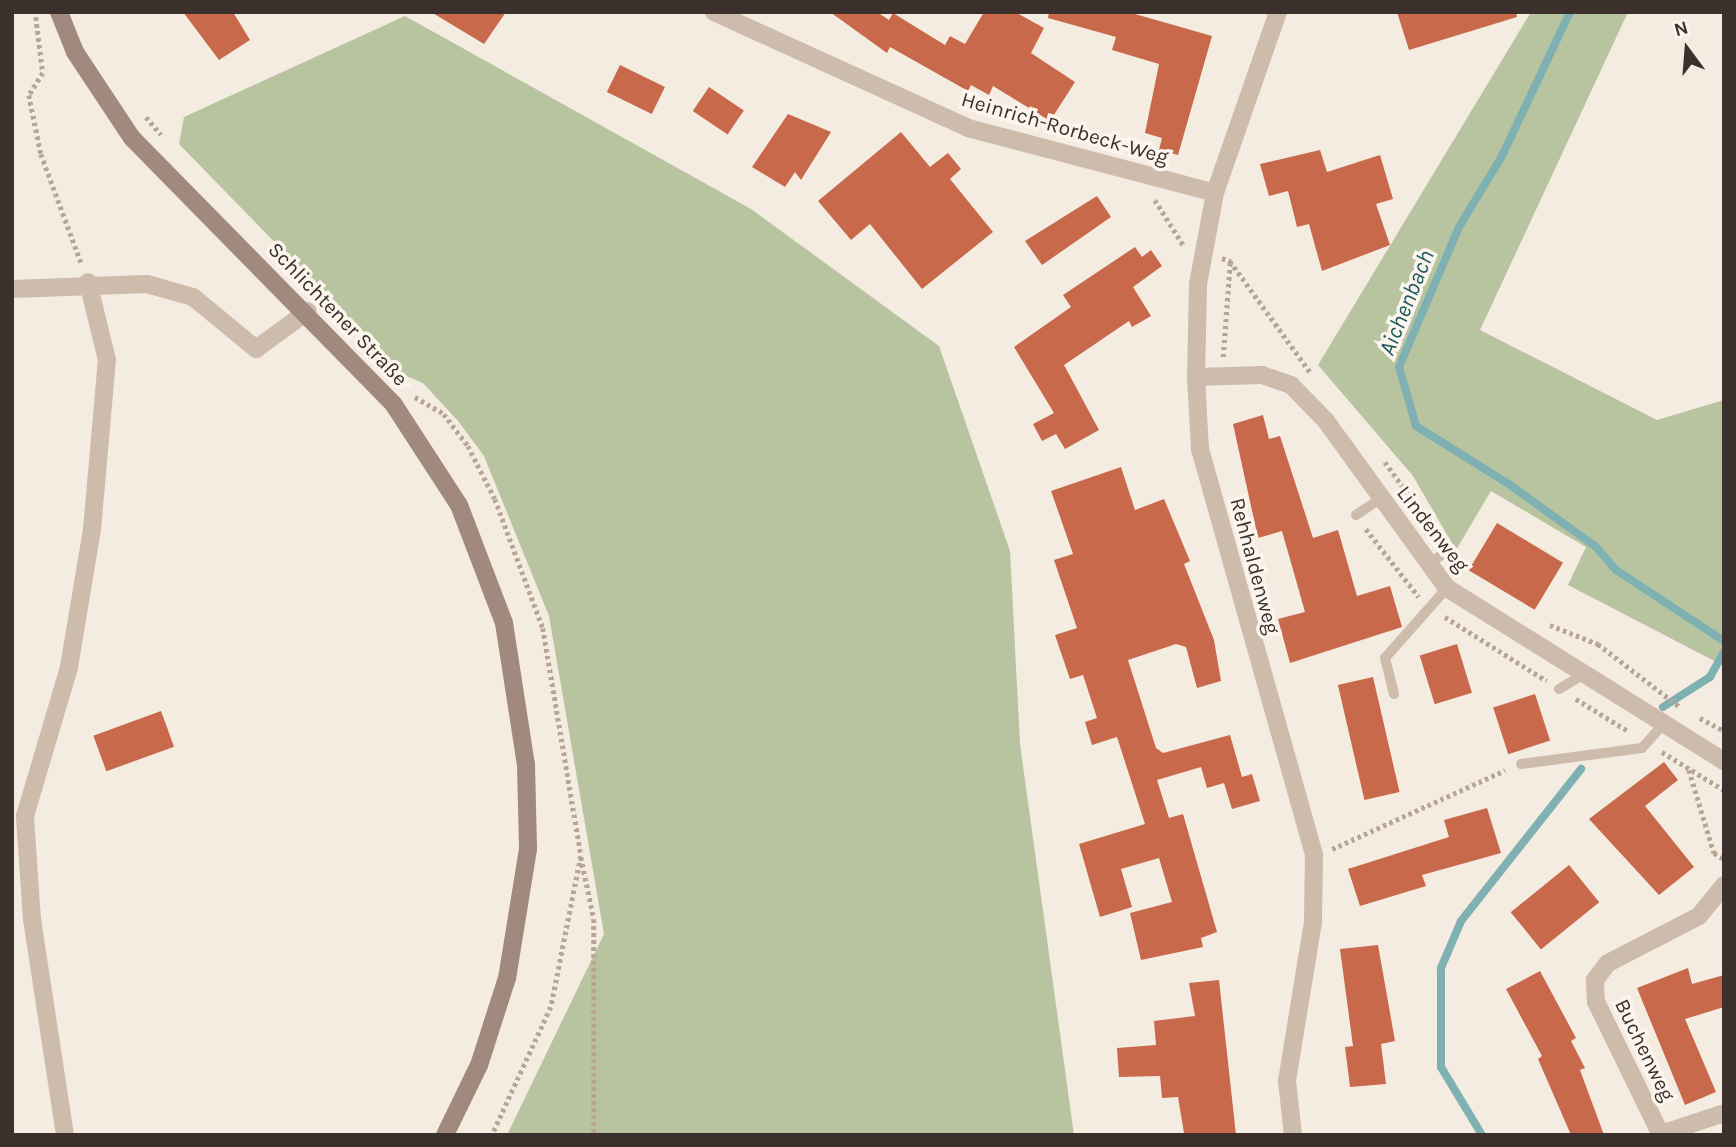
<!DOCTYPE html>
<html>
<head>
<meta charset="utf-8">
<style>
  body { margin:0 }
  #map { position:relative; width:1736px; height:1147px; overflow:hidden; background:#f4ebe1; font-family:Karla,sans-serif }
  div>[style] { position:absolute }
  .green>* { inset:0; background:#b8c4a0 }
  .stream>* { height:8px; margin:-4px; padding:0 4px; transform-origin:4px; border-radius:4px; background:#7fb0b2 }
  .building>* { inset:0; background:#c8694b; transform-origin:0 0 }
  .path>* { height:4.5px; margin-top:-2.25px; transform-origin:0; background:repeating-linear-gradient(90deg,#b9a596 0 3.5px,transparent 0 7px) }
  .lane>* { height:10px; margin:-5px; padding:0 5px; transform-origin:5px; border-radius:5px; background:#cdbbac }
  .street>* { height:18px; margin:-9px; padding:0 9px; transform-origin:9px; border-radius:9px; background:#cdbbac }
  .secondary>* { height:18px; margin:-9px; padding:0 9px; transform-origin:9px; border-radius:9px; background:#a18a7d }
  span { translate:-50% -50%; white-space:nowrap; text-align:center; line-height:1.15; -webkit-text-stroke:7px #fbf5ee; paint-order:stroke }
  .street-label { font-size:21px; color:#3b302b }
  .water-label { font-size:23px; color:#1f5a5e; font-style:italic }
  .frame { position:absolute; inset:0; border:14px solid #3b302b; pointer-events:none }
  .north { position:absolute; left:1652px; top:14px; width:70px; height:70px; -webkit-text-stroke:5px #fbf5ee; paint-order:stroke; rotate:344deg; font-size:19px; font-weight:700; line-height:28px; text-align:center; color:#3b302b }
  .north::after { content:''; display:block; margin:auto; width:24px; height:32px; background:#3b302b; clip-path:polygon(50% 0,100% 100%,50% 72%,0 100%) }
</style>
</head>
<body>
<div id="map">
  <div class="green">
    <i style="clip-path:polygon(1531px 12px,1628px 12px,1480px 330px,1657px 420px,1724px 400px,1724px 666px,1568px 585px,1586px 547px,1491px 491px,1456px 550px,1413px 476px,1318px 365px)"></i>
    <i style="clip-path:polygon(405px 16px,751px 209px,939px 346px,1010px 551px,1020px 744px,1074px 1135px,507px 1135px,604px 934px,549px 616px,484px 456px,458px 421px,423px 383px,404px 375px,179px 144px,184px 117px)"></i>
  </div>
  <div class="stream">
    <i style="left:1570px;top:12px;width:159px;rotate:115.3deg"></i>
    <i style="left:1502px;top:156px;width:83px;rotate:121.2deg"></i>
    <i style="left:1459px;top:227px;width:152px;rotate:113.2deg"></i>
    <i style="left:1399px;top:367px;width:61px;rotate:73.9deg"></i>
    <i style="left:1416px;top:426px;width:111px;rotate:32.1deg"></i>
    <i style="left:1510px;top:485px;width:105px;rotate:35.7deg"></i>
    <i style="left:1595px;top:546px;width:32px;rotate:49deg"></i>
    <i style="left:1616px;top:570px;width:129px;rotate:33.3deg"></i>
    <i style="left:1663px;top:707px;width:56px;rotate:-32.6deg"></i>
    <i style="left:1710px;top:677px;width:29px;rotate:-61deg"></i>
    <i style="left:1482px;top:1135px;width:79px;rotate:-121.1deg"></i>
    <i style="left:1441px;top:1067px;width:99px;rotate:-90deg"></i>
    <i style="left:1441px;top:968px;width:51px;rotate:-66.9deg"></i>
    <i style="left:1461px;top:921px;width:194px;rotate:-51.7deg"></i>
  </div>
  <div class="building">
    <i style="clip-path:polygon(183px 12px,233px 12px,250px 40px,219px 60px)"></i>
    <i style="clip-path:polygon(431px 12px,506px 12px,484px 44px)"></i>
    <i style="clip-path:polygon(830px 12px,877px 12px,889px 20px,893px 13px,945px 45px,950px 36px,965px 44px,984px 12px,1015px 12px,1044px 28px,1031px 53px,1075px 82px,1050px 121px,993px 86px,989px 95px,971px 85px,968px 91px,890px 47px,887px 53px)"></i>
    <i style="clip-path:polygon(1049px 12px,1128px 12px,1212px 36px,1178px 155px,1159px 150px,1162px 138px,1145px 133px,1159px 64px,1112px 50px,1116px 37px,1048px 18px)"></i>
    <i style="clip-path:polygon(1397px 12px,1516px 12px,1517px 17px,1409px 50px)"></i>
    <i style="left:620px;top:65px;width:50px;height:30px;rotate:26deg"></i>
    <i style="left:709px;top:87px;width:42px;height:29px;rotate:34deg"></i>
    <i style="clip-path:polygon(788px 114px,831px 132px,801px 180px,795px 172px,785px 187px,752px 167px)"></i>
    <i style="clip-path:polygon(901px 132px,930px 167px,948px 153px,961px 169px,950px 179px,993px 232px,922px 289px,870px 224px,851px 240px,818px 201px)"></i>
    <i style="clip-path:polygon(1320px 150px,1327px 172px,1380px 155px,1393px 199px,1376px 204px,1390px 245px,1322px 271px,1309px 224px,1297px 227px,1288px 191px,1269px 196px,1260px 164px)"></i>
    <i style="clip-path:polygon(1097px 196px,1111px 217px,1042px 265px,1025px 241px)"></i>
    <i style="clip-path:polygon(1135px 247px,1142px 257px,1151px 250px,1162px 266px,1133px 287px,1151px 316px,1132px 327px,1129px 321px,1064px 365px,1099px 430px,1065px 449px,1056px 434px,1042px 441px,1033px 424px,1054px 413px,1014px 347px,1071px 307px,1063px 295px)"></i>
    <i style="clip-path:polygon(1263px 415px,1269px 439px,1280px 436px,1313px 538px,1338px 530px,1357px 596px,1390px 586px,1402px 627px,1290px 663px,1278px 619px,1305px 612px,1282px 531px,1258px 538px,1233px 424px)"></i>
    <i style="clip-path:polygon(1121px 467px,1135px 510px,1164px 499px,1190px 561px,1184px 564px,1214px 640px,1221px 681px,1197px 688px,1186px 647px,1176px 644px,1128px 660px,1156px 748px,1163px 753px,1230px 735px,1242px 777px,1252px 774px,1260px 801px,1232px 809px,1224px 783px,1207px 788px,1201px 767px,1157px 780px,1169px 818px,1183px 814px,1217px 932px,1201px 938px,1203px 947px,1141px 960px,1130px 913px,1172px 902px,1159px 858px,1121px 869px,1132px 907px,1100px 917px,1079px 844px,1145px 824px,1117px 737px,1092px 745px,1085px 722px,1097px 718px,1083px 675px,1070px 679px,1055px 635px,1077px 628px,1054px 560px,1073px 554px,1051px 491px)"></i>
    <i style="left:1497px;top:523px;width:77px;height:55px;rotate:31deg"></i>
    <i style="left:1457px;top:644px;width:51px;height:39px;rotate:73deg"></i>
    <i style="left:1373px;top:677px;width:118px;height:36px;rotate:77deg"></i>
    <i style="left:1535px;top:694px;width:49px;height:44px;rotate:72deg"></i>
    <i style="left:161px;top:711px;width:38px;height:72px;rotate:70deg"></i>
    <i style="clip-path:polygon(1664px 762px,1678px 780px,1645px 806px,1694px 867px,1659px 895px,1589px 819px)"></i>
    <i style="clip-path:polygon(1487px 808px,1501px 853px,1422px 875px,1426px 886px,1360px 906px,1348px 869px,1449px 837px,1444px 820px)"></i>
    <i style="left:1569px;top:865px;width:48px;height:75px;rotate:51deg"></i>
    <i style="clip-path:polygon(1378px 945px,1395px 1041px,1381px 1044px,1386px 1084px,1350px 1087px,1345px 1047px,1353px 1046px,1340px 949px)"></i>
    <i style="clip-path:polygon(1688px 968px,1692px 984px,1724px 975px,1724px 1007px,1685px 1019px,1716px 1092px,1685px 1105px,1637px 988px)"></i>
    <i style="clip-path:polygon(1540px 971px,1576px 1038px,1571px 1041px,1585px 1068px,1580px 1070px,1604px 1135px,1571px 1135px,1538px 1059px,1542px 1056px,1506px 989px)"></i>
    <i style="clip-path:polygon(1219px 980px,1236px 1135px,1184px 1133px,1178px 1097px,1162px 1098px,1160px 1076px,1119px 1077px,1117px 1048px,1156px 1045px,1154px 1021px,1195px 1016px,1189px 983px)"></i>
  </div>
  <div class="path">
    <i style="left:36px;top:17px;width:56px;rotate:82.9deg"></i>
    <i style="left:43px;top:73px;width:26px;rotate:122deg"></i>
    <i style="left:29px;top:95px;width:60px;rotate:78.5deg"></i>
    <i style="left:41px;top:154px;width:118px;rotate:69.7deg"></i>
    <i style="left:146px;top:117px;width:23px;rotate:49deg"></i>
    <i style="left:1155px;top:200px;width:54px;rotate:57.8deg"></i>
    <i style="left:1222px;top:258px;width:9px;rotate:21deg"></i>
    <i style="left:1230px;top:261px;width:137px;rotate:54.2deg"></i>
    <i style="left:285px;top:260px;width:44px;rotate:45deg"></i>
    <i style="left:328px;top:302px;width:68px;rotate:46.2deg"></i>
    <i style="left:1223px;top:357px;width:96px;rotate:-85.8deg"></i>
    <i style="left:415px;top:397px;width:34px;rotate:30deg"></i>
    <i style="left:444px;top:414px;width:40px;rotate:53deg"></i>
    <i style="left:468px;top:446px;width:59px;rotate:63deg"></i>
    <i style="left:495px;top:499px;width:138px;rotate:69.6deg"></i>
    <i style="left:543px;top:628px;width:231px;rotate:80.5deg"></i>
    <i style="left:581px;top:856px;width:154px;rotate:101.2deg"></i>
    <i style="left:551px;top:1007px;width:141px;rotate:114.7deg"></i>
    <i style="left:1385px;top:462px;width:92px;rotate:54.2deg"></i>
    <i style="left:1366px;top:529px;width:86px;rotate:52.1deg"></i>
    <i style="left:1445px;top:617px;width:120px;rotate:32.1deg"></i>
    <i style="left:1550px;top:625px;width:52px;rotate:21.6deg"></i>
    <i style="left:1598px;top:644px;width:103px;rotate:37.5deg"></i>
    <i style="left:1576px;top:699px;width:61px;rotate:31.6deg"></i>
    <i style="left:1700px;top:718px;width:27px;rotate:28deg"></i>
    <i style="left:1662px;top:752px;width:73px;rotate:31.5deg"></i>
    <i style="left:1689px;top:770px;width:87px;rotate:73.2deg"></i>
    <i style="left:1714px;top:853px;width:12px;rotate:31deg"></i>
    <i style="left:1332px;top:849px;width:190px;rotate:-24.5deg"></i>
    <i style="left:581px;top:857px;width:63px;rotate:78.2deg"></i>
    <i style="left:594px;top:919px;width:216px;rotate:90deg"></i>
  </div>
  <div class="lane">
    <i style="left:1356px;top:515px;width:29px;rotate:-34deg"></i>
    <i style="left:1429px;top:564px;width:22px;rotate:-36deg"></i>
    <i style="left:1559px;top:689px;width:27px;rotate:-31deg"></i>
    <i style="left:1394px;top:694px;width:37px;rotate:-104deg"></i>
    <i style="left:1385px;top:658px;width:94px;rotate:-48.5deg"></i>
    <i style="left:1521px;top:764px;width:122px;rotate:-7.5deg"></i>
    <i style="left:1642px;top:748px;width:31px;rotate:-48deg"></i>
  </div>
  <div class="street">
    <i style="left:714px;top:12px;width:279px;rotate:24.5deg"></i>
    <i style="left:968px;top:128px;width:255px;rotate:14.7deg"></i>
    <i style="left:1278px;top:12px;width:192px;rotate:109.2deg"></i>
    <i style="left:1215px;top:193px;width:93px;rotate:100.6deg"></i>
    <i style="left:1198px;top:284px;width:93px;rotate:91.2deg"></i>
    <i style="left:1196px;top:377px;width:72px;rotate:86.8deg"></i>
    <i style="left:1200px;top:449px;width:422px;rotate:74.3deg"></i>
    <i style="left:1314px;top:855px;width:67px;rotate:90.9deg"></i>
    <i style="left:1313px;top:922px;width:161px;rotate:99.3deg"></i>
    <i style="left:1287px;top:1081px;width:54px;rotate:83.7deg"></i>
    <i style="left:12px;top:289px;width:135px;rotate:-2.1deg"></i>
    <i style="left:147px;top:284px;width:48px;rotate:15.8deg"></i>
    <i style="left:193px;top:297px;width:82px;rotate:39.5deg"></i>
    <i style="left:256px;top:349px;width:64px;rotate:-36.2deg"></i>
    <i style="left:1196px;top:377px;width:66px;rotate:-1.7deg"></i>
    <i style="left:1262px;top:375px;width:31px;rotate:19deg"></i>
    <i style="left:1291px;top:385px;width:50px;rotate:45.8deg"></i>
    <i style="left:1326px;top:421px;width:206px;rotate:54.1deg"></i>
    <i style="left:1447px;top:588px;width:327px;rotate:32deg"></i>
    <i style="left:1661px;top:1134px;width:66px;rotate:-18.4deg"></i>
    <i style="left:65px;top:1135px;width:218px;rotate:-98.7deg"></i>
    <i style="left:32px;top:920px;width:104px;rotate:-93.9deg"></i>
    <i style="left:25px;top:816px;width:155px;rotate:-73.5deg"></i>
    <i style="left:69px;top:667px;width:139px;rotate:-80.5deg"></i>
    <i style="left:92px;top:530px;width:171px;rotate:-85deg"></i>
    <i style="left:107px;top:360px;width:80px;rotate:-103.7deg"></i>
    <i style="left:1661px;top:1135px;width:148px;rotate:-116deg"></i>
    <i style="left:1596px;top:1002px;width:22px;rotate:-93deg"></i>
    <i style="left:1595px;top:980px;width:21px;rotate:-53deg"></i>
    <i style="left:1608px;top:963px;width:102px;rotate:-27.3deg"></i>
    <i style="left:1699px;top:916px;width:40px;rotate:-51deg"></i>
  </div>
  <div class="secondary">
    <i style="left:59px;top:12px;width:43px;rotate:68.2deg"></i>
    <i style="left:75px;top:52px;width:103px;rotate:56.5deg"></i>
    <i style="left:132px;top:138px;width:374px;rotate:45.5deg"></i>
    <i style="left:394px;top:405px;width:119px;rotate:57deg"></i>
    <i style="left:459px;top:505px;width:126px;rotate:69.1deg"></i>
    <i style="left:504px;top:623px;width:144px;rotate:81.2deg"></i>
    <i style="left:526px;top:765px;width:84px;rotate:88.6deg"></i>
    <i style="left:528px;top:849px;width:131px;rotate:99.2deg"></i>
    <i style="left:507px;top:978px;width:91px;rotate:107.8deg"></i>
    <i style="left:479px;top:1065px;width:78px;rotate:115.9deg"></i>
  </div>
  <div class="street-label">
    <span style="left:1065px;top:128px;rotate:16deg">Heinrich-Rorbeck-Weg</span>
    <span style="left:338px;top:314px;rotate:46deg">Schlichtener Straße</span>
    <span style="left:1433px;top:529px;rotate:52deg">Lindenweg</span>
    <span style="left:1255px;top:566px;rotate:75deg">Rehhaldenweg</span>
    <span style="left:1645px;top:1050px;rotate:64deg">Buchenweg</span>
  </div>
  <div class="water-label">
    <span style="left:1407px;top:303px;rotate:-68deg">Aichenbach</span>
  </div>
  <div class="frame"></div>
  <div class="north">N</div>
</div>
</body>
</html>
